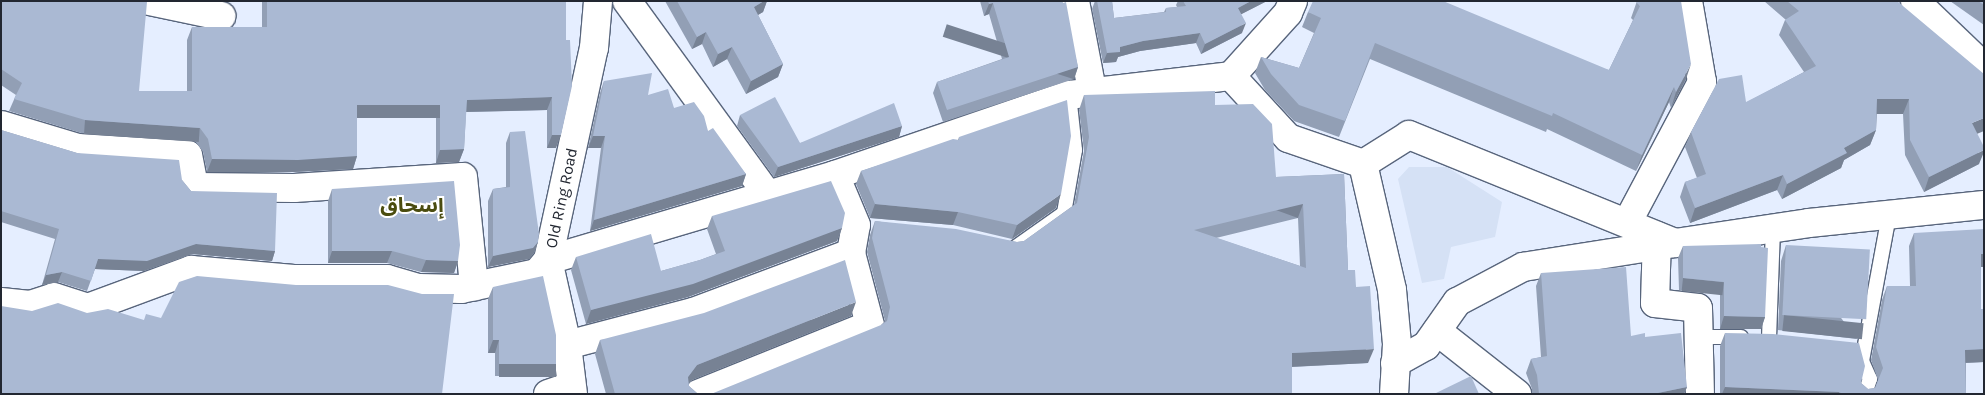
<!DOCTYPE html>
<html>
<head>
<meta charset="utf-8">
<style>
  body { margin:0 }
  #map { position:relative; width:1985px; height:395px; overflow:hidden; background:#e5eeff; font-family:Karla,"Noto Sans Arabic",sans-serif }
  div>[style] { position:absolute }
  .built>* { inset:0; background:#d5e1f5 }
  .roads { filter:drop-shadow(1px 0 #58657c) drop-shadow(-1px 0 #58657c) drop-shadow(0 1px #58657c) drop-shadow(0 -1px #58657c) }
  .service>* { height:14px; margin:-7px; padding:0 7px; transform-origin:7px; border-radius:7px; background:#fff }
  .minor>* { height:28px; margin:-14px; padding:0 14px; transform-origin:14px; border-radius:14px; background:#fff }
  .tertiary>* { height:28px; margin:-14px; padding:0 14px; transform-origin:14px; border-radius:14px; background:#fff }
  .wall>* { inset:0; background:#929fb5 }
  .shaded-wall>* { inset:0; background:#778294; transform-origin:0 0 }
  .building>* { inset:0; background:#aab9d3; transform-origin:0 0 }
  span { translate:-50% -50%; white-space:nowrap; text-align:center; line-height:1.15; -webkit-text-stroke:4px #fff; paint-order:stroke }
  .street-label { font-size:16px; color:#222731 }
  .district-label { font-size:21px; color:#4a4c0f; font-weight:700 }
  .frame { position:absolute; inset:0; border:2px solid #222731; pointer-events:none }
</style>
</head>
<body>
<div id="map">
  <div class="built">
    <i style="clip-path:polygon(1409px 167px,1447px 167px,1502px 202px,1495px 237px,1451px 247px,1444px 279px,1422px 283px,1398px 179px)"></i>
  </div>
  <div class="roads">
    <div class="service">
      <i style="left:1016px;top:247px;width:59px;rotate:-35.3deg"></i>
      <i style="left:1064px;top:213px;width:64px;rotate:-80.1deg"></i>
      <i style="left:1075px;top:150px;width:55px;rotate:-96.2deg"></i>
      <i style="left:1699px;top:337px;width:42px"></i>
      <i style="left:1769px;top:338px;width:110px;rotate:-87.9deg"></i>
      <i style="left:1865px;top:394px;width:16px;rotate:-72deg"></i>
      <i style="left:1870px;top:379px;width:20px;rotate:-114deg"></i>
      <i style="left:1862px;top:361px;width:148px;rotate:-79.5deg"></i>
    </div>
    <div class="minor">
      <i style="left:149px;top:1px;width:74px;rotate:11.8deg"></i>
      <i style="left:627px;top:1px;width:238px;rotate:54deg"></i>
      <i style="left:1075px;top:1px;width:96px;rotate:79.2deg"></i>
      <i style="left:1293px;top:1px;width:13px;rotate:113deg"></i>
      <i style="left:1288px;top:13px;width:85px;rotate:132.1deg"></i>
      <i style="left:1231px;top:76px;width:84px;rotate:47.4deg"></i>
      <i style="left:1288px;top:138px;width:79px;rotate:19.1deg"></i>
      <i style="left:1363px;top:164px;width:129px;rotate:77deg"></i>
      <i style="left:1392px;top:290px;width:54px;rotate:84.7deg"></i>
      <i style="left:1397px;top:344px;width:50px;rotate:93.4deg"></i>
      <i style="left:1px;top:125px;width:80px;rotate:16.6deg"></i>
      <i style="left:78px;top:148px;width:110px;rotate:3.6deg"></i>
      <i style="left:188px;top:155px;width:33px;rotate:79deg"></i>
      <i style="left:194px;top:187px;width:100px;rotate:0.6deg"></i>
      <i style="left:294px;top:188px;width:169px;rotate:-3.7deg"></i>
      <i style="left:463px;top:177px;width:110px;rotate:84.2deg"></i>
      <i style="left:1363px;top:164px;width:54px;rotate:-32.2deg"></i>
      <i style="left:1409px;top:135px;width:287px;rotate:22.1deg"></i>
      <i style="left:1675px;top:243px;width:135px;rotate:-8.5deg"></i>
      <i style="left:1809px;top:223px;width:176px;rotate:-5.9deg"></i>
      <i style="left:1627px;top:223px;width:160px;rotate:-62deg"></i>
      <i style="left:1702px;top:82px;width:82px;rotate:-99.8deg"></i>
      <i style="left:1657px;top:236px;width:67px;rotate:91.7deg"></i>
      <i style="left:1655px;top:303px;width:43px;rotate:6.6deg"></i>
      <i style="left:1698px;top:308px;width:86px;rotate:88.7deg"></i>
      <i style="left:1px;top:302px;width:29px;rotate:6deg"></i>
      <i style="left:30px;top:305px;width:25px;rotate:-18deg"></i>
      <i style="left:54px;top:297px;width:36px;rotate:18deg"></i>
      <i style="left:88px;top:308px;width:110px;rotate:-20.3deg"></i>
      <i style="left:191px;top:270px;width:103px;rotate:5deg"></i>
      <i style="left:294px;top:279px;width:93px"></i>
      <i style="left:387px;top:279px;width:33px;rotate:16deg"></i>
      <i style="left:419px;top:288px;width:42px;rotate:1.4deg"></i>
      <i style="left:461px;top:289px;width:78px;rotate:-11.9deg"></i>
      <i style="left:537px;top:273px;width:17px;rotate:-50deg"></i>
      <i style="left:548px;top:260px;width:299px;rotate:-16.5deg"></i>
      <i style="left:835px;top:175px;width:247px;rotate:-18.9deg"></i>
      <i style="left:1069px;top:95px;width:163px;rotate:-6.7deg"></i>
      <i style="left:1437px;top:331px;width:102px;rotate:38.2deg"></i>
      <i style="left:567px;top:345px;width:130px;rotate:-14.7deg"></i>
      <i style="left:693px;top:312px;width:169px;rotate:-20.5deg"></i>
      <i style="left:1395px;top:363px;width:35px;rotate:-29deg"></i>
      <i style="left:1426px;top:346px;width:54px;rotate:-54.8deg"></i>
      <i style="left:1457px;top:302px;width:75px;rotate:-27.9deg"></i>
      <i style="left:1523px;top:267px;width:154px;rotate:-9deg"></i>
      <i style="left:548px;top:394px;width:24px;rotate:-19deg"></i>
      <i style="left:698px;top:394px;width:185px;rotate:-21.9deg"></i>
      <i style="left:870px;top:325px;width:74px;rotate:-104.8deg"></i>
      <i style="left:851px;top:253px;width:28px;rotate:-80deg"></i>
      <i style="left:856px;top:225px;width:54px;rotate:-112.8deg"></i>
    </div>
    <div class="tertiary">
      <i style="left:1915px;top:1px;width:95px;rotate:43.7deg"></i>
      <i style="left:573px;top:394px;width:49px;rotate:-97deg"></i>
      <i style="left:567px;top:345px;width:87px;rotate:-102.6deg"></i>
      <i style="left:548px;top:260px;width:217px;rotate:-77.8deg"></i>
      <i style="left:594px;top:48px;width:47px;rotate:-85.1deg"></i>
    </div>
  </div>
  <div class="wall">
    <i style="clip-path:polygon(1px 1px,139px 91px,187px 91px,187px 40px,192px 27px,262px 27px,262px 1px,566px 1px,556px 148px,547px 148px,547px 110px,466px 112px,464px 149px,459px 162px,436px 163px,436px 117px,357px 117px,357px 156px,353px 169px,294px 172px,207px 172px,203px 152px,195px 141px,81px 133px,9px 111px,16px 95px,1px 85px)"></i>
    <i style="clip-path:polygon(665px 1px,767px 1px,763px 12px,758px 15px,783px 64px,778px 77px,746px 94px,727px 59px,713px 67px,702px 44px,692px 49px)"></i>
    <i style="clip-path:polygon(980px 1px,1062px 1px,1078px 67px,1074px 79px,943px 122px,933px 93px,937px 82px,1002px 59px,989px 14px,984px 16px)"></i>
    <i style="clip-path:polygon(1095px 1px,1112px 1px,1114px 18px,1164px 12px,1166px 8px,1177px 7px,1176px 5px,1178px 1px,1267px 1px,1241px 14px,1242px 33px,1201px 54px,1196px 43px,1140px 51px,1118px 57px,1116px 62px,1103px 63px,1092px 9px)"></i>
    <i style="clip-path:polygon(1637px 1px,1686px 79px,1671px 108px,1669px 102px,1636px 171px,1547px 129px,1546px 132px,1370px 59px,1339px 137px,1294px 121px,1265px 90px,1255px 73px,1261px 57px,1299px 68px,1314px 33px,1302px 27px,1308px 12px,1609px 70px,1633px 20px,1631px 18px)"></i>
    <i style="clip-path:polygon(1764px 1px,1897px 1px,1977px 134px,1979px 164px,1924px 192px,1905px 155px,1903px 114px,1877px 114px,1876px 130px,1870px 145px,1844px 160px,1841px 168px,1782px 199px,1777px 190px,1690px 223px,1680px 197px,1685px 182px,1697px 178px,1685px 147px,1691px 132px,1804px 72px,1779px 35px,1785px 20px,1786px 20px)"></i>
    <i style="clip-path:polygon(1950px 1px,1984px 1px,1984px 25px)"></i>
    <i style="clip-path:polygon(604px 81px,648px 95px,674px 108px,708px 131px,746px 174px,742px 186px,590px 231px,601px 148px,588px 148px,600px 93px)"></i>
    <i style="clip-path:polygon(evenodd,1084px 95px,1215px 105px,1276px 177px,1344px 174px,1348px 270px,1356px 287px,1368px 363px,1292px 367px,881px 325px,885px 321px,867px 252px,870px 235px,875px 221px,1017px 242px,1024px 241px,1074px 205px,1084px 151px,1079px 110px,1084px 95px,1298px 218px,1300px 266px,1216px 238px,1298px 218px)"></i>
    <i style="clip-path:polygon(740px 115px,800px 143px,902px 126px,899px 137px,774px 177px,737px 126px)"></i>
    <i style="clip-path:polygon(1px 130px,77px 153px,182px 180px,191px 191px,275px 251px,272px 261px,192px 254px,144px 271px,95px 269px,87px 291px,58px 282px,42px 285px,55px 239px,1px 222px)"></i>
    <i style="clip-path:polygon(510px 132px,538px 242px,534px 253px,529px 259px,488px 267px,488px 201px,493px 189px,506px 187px,506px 143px)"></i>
    <i style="clip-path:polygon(959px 137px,1056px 208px,1012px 239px,953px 225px,870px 218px,856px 184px,861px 171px,958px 140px)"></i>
    <i style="clip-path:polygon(332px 189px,458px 261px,454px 273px,421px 272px,387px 263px,328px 263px,328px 201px)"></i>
    <i style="clip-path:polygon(712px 216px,842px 228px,837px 241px,688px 297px,586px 324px,571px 270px,576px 257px,661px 271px,700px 260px,716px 254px,707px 229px)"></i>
    <i style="clip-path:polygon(1914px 233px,1981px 267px,1981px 309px,1984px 309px,1984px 362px,1966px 363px,1966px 394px,1720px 394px,1720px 346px,1725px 333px,1861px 383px,1868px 389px,1875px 388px,1878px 380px,1871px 360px,1882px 300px,1887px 286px,1910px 286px,1909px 246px)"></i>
    <i style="clip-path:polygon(1786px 245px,1857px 339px,1778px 330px,1781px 261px)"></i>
    <i style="clip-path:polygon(1683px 246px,1765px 317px,1761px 329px,1720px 329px,1720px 294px,1679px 290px,1678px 258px)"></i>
    <i style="clip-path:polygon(1541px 273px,1631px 336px,1645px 337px,1687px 387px,1684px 394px,1532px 394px,1532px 389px,1526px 373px,1531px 359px,1541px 357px,1536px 286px)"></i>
    <i style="clip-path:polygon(493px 287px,552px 376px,495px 376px,495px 353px,488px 353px,488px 299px)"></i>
    <i style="clip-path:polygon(851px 316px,692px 380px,689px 384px,689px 386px,698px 394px,606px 394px,595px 354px,600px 340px)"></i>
  </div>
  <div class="shaded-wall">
    <i style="clip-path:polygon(764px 1px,767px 1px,763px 12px,749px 20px,754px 7px)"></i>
    <i style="clip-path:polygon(1251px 1px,1267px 1px,1234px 18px,1238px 8px)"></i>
    <i style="clip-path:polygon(993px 3px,989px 14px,984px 16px,989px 4px)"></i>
    <i style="clip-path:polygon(1246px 23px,1242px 33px,1201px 54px,1205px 44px)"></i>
    <i style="clip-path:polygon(706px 32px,702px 44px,692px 49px,697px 37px)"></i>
    <i style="clip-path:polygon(1200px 33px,1196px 43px,1140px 51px,1118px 57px,1116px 62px,1103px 63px,1107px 53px,1120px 47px,1143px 41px)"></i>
    <i style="clip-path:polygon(732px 47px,727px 59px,713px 67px,718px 54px)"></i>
    <i style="clip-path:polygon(783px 64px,778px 77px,746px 94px,751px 81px)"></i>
    <i style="clip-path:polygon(1691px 64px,1686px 79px,1671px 108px,1676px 92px)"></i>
    <i style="left:1078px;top:67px;width:13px;height:138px;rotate:108deg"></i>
    <i style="clip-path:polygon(1674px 87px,1669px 102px,1636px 171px,1642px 155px)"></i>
    <i style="clip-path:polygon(552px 97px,547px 110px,462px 112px,467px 100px)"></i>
    <i style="clip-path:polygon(1877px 99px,1909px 99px,1903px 114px,1872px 114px)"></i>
    <i style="left:357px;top:105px;width:83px;height:13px"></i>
    <i style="clip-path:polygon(1984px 118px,1984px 131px,1967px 138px,1972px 123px)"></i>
    <i style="left:85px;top:120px;width:115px;height:14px;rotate:4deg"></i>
    <i style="clip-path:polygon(902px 126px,899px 137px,774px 177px,778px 167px)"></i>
    <i style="clip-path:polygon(1876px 130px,1870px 145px,1844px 160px,1841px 168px,1782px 199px,1787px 184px,1844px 148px)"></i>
    <i style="clip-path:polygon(552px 135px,561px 135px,556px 148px,547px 148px)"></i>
    <i style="clip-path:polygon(593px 136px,605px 136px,601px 148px,588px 148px)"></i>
    <i style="clip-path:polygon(464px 149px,459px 162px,436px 163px,440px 150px)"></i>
    <i style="clip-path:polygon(1984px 150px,1984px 152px,1979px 164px,1924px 192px,1929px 177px)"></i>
    <i style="clip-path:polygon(357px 156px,353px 169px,294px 172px,207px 172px,212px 159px)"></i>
    <i style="clip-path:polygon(746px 174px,742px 186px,590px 231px,594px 220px)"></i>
    <i style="clip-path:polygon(1783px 175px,1777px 190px,1690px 223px,1695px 208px)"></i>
    <i style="clip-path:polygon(1061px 194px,1056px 208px,1012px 239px,1017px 225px)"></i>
    <i style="clip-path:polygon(875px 204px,958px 212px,953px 225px,870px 218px)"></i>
    <i style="left:1303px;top:204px;width:15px;height:112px;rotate:110deg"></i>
    <i style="clip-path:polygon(842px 228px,837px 241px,688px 297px,586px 324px,591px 310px)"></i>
    <i style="clip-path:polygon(538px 242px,534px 253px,529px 259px,488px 267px,493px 256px)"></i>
    <i style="clip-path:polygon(196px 244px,275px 251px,272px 261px,192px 254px,144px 271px,94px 269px,98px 259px)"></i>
    <i style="clip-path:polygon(332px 251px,392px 251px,387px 263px,328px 263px)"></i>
    <i style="clip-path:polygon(1981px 254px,1984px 254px,1984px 267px,1976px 267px)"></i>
    <i style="clip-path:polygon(426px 260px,458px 261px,454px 273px,421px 272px)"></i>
    <i style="clip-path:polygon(62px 272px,58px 282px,42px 285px,46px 275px)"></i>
    <i style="left:1683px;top:278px;width:41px;height:13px;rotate:6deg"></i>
    <i style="clip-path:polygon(856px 302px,851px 316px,692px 380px,683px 391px,688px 377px,697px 365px)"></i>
    <i style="left:1784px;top:315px;width:80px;height:16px;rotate:6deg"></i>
    <i style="clip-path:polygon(1724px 316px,1765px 317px,1761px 329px,1720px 329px)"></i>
    <i style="clip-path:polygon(493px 340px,499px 340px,495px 353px,488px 353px)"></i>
    <i style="clip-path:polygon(1374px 349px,1368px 363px,1287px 367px,1292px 353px)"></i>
    <i style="clip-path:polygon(1984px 349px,1984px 362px,1961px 363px,1965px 350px)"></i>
    <i style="left:499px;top:364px;width:57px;height:13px"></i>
    <i style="clip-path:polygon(1687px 387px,1684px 394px,1653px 394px)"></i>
    <i style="clip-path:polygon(1725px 387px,1839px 392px,1839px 394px,1722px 394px)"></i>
  </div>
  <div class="building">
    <i style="clip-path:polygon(1px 1px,146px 1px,147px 2px,139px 91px,192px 91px,192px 27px,267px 27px,267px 1px,566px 1px,566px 40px,570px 40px,572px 86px,561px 135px,552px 135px,552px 97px,467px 100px,464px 149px,440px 150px,440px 105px,357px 105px,357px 156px,298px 160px,212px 159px,208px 139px,200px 128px,85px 120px,14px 99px,22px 83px,1px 69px)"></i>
    <i style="clip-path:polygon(677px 1px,764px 1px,754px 7px,783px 64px,751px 81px,732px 47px,718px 54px,706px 32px,697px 37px)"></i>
    <i style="clip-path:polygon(988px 1px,1062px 1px,1063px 3px,1066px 2px,1078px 67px,947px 110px,937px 82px,1009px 57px,993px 3px,989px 4px)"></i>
    <i style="clip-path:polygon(1097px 1px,1112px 1px,1114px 18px,1166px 12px,1166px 8px,1186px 6px,1183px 1px,1251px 1px,1238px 8px,1246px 23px,1205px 44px,1200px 33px,1143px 41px,1120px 47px,1120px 52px,1107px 53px)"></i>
    <i style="clip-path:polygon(1313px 1px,1443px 1px,1609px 70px,1640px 6px,1636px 2px,1637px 1px,1681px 1px,1691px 64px,1676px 92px,1674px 87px,1642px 155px,1553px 113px,1552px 116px,1375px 43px,1345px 121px,1299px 105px,1271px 74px,1261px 57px,1299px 68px,1321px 18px,1308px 12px)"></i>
    <i style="clip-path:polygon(1787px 1px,1897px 1px,1984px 74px,1984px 118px,1972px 123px,1984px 147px,1984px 150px,1929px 177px,1910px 140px,1909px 99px,1877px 99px,1876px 130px,1844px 148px,1847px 153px,1787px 184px,1783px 175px,1695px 208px,1685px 182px,1706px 174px,1691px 132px,1719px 79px,1742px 75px,1746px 102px,1816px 66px,1785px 20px,1799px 11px)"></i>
    <i style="clip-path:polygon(1978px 1px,1984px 1px,1984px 5px)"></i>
    <i style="clip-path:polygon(652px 73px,648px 95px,668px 89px,674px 108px,694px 102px,704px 116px,708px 131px,713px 128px,746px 174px,594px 220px,605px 136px,593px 136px,604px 81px)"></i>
    <i style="clip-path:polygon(evenodd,1215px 91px,1215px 105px,1253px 104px,1272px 124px,1276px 177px,1344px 174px,1348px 270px,1355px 270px,1356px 287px,1370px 286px,1374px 349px,1292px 353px,1292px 394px,711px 394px,881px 325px,887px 321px,890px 307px,872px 238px,875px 221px,956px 229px,1017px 242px,1024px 241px,1077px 203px,1089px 137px,1084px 95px,1215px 91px,1303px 204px,1306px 268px,1194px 230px,1303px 204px)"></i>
    <i style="clip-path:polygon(775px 97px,800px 143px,894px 103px,902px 126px,778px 167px,740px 115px)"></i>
    <i style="clip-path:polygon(1067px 100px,1071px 136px,1061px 194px,1017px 225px,958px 212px,875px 204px,861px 171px,953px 139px,959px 140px,959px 137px)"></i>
    <i style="clip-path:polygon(1px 130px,77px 153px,179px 160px,182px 180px,191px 191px,277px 193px,275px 251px,196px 244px,147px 261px,98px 259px,91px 281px,62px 272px,46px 275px,59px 229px,1px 211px)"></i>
    <i style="clip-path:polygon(525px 131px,539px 234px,538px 242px,533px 248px,493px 256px,493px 189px,510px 187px,510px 132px)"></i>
    <i style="clip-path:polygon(454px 181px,460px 245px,458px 261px,426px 260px,392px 251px,332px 251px,332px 189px)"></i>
    <i style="clip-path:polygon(831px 181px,845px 213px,842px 228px,693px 284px,591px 310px,576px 257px,651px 234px,661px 271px,700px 260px,725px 251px,712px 216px)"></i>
    <i style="clip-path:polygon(1984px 229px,1984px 254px,1981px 254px,1981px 309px,1984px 309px,1984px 349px,1965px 350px,1966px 394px,1843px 394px,1839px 392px,1725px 387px,1725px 333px,1773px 334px,1859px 343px,1865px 366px,1861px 383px,1868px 389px,1875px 388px,1883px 368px,1876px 347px,1887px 286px,1916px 286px,1914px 233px)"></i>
    <i style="clip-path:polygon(1761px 244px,1761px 247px,1768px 248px,1765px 317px,1724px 316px,1724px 282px,1683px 278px,1683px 246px)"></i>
    <i style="left:1786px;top:245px;width:84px;height:70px;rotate:3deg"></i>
    <i style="clip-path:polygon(845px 260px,856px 302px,697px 365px,688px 377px,689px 386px,698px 394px,629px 394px,628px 393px,625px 394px,615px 394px,600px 340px,704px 313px)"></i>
    <i style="clip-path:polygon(1626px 267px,1631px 336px,1645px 333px,1645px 337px,1681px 333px,1687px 387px,1653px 394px,1539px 394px,1537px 375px,1531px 359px,1547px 356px,1541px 273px)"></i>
    <i style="clip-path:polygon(197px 276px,296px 285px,388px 285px,422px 294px,454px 294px,442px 394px,1px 394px,1px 306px,32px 311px,58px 303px,87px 313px,108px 309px,144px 320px,146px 314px,161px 318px,179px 282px)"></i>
    <i style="clip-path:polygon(543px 276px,556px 335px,556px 364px,499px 364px,499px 340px,493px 340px,493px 287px)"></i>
    <i style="clip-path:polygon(1471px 376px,1479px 394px,1434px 394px)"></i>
  </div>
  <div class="street-label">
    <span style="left:562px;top:198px;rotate:-78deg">Old Ring Road</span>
  </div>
  <div class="district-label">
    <span style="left:412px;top:205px">إسحاق</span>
  </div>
  <div class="frame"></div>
</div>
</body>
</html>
